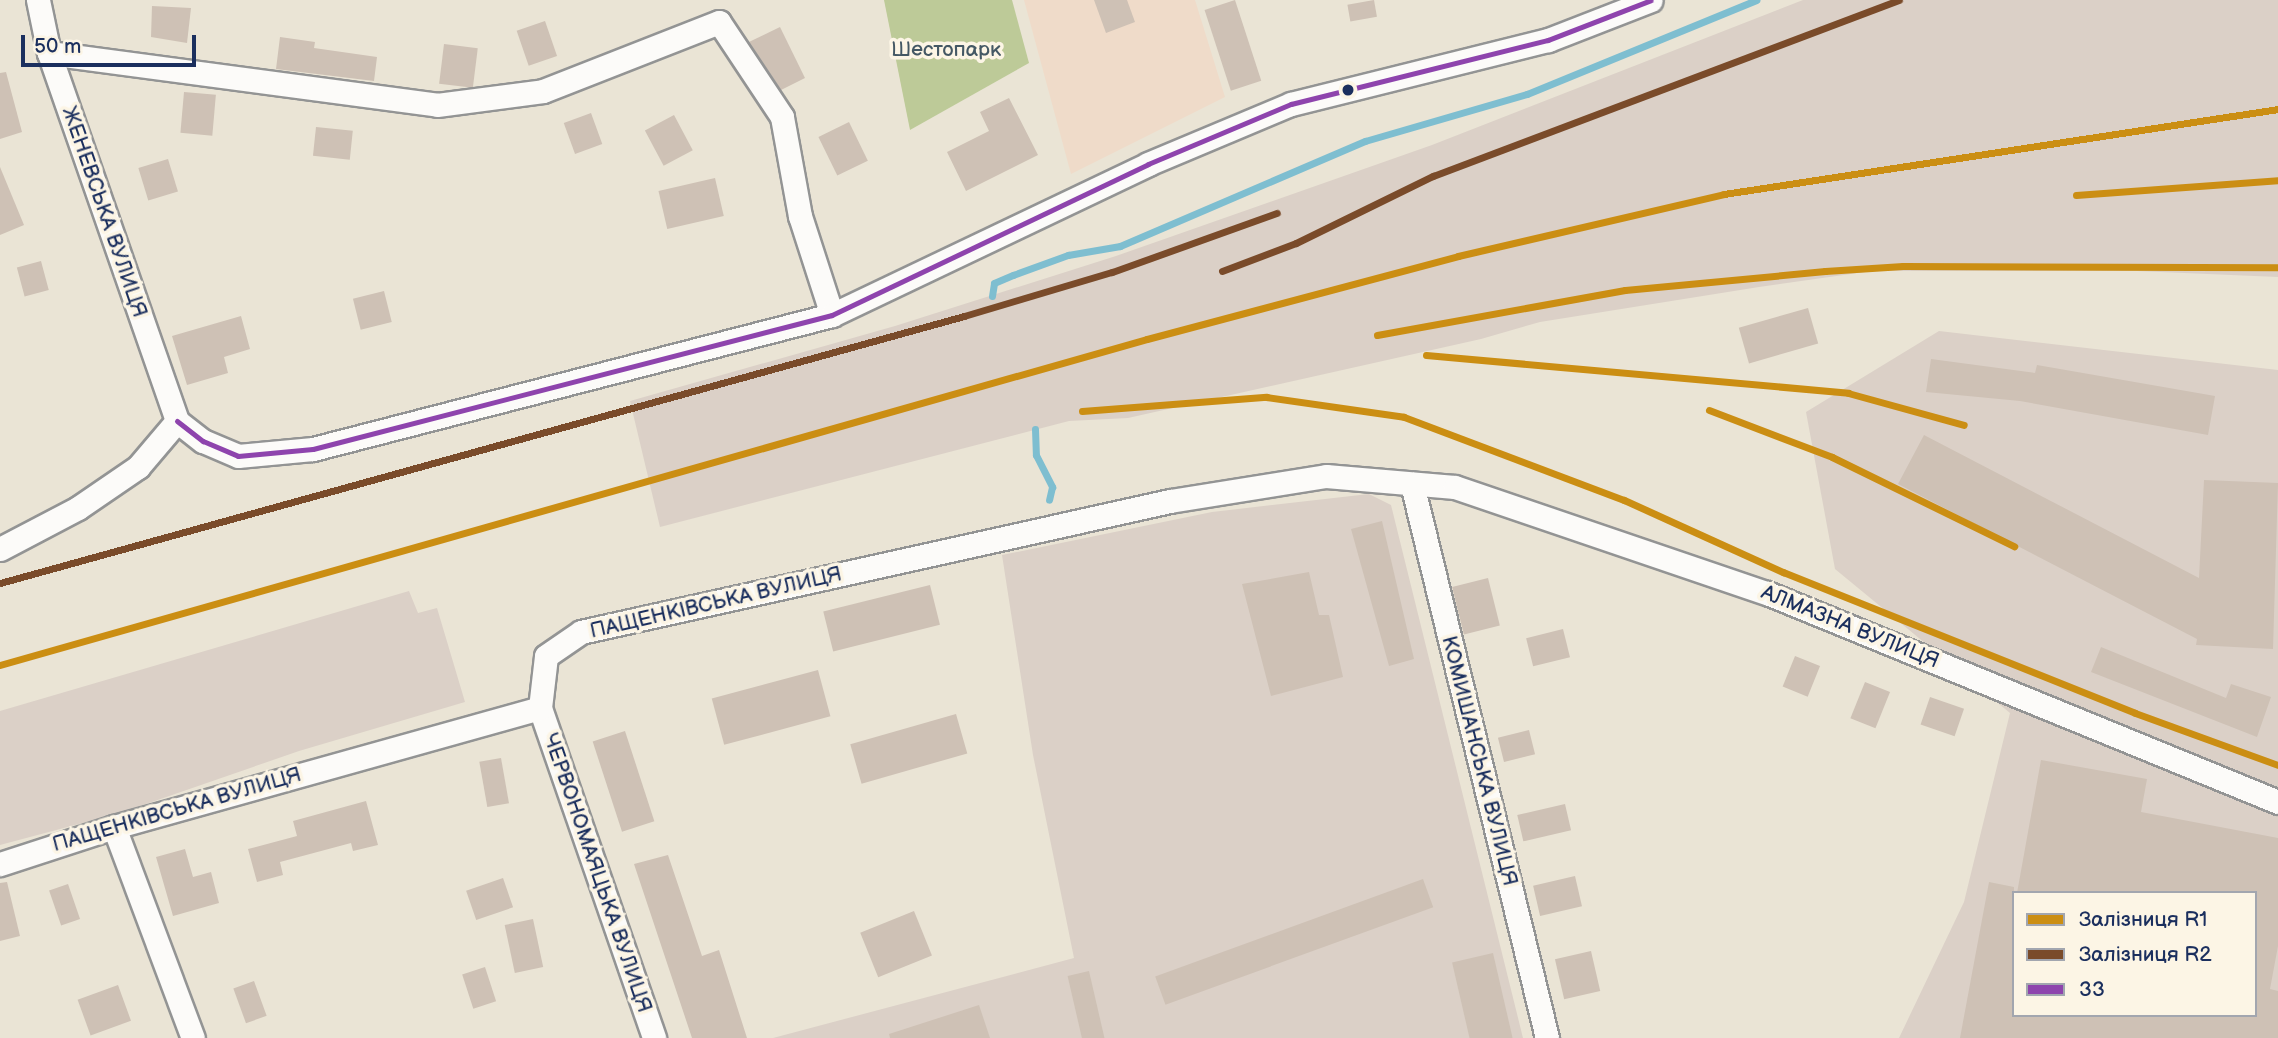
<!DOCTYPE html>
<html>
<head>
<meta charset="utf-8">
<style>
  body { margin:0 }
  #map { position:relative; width:2278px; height:1038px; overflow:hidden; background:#eae4d5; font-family:"Balsamiq Sans",sans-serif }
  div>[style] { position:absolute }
  .built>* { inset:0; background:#efdbc9 }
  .industrial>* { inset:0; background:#dbd0c7 }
  .forest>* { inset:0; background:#bdca98 }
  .stream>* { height:7px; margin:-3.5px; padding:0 3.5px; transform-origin:3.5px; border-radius:3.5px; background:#7ebed0 }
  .building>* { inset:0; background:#cec1b5; transform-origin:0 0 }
  .roads { filter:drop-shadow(2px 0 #939494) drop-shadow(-2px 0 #939494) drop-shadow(0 2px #939494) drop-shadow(0 -2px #939494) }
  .minor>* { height:23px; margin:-11.5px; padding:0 11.5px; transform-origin:11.5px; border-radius:11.5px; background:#fcfbf9 }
  .bus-1>* { height:5px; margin:-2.5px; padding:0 2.5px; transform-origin:2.5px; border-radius:2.5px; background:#8e44ad }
  .rail-1>* { height:7px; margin:-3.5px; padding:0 3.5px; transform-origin:3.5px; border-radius:3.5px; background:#cb8e13 }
  .rail-2>* { height:7px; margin:-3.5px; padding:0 3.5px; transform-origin:3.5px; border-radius:3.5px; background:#7a4b2a }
  .dots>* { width:19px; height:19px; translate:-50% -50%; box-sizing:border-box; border:4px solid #fcf5e5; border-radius:50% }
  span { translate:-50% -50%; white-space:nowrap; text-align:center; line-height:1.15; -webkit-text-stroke:7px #fcf5e5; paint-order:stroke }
  .park-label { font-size:21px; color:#445864 }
  .street-label { font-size:21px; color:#1b2f5e }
  .legend { position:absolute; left:2012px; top:891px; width:245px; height:126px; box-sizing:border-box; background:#fcf5e5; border:2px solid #a2a6af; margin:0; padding:9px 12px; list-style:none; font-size:21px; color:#1b2f5e }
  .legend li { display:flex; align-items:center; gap:14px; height:35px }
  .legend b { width:35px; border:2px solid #a2a6af }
  .scale { position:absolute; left:21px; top:35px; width:175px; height:32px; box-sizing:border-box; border:4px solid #1b2f5e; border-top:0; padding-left:9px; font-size:21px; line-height:24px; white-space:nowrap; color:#1b2f5e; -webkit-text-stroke:5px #fcf5e5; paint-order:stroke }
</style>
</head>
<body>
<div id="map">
  <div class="built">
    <i style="clip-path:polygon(1024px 0,1195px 0,1225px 97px,1071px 174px)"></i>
  </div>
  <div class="industrial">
    <i style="clip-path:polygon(1803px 0,2278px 0,2278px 277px,2137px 271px,1872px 271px,1759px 287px,1540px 322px,1481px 339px,1128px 418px,1069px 421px,660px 527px,630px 401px,895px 326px,1116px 256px,1432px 145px)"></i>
    <i style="clip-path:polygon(evenodd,1939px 331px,2278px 370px,2278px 1038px,1899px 1038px,1964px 902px,2010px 713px,1835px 569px,1806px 412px,1939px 331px,2014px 893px,2255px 893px,2255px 1015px,2014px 1015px,2014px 893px)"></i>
    <i style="clip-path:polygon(1369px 494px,1391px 505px,1523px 1038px,773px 1038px,1074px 958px,1033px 755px,1002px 555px,1212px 512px)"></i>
    <i style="clip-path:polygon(409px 591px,418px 613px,437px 608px,465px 702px,299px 751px,120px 813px,0 845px,0 711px)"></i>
  </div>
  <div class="forest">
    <i style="clip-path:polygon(884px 0,1012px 0,1029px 63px,910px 130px)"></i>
  </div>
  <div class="stream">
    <i style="left:992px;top:296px;width:13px;rotate:-81deg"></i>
    <i style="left:994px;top:283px;width:21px;rotate:-23deg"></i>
    <i style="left:1013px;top:275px;width:59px;rotate:-20deg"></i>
    <i style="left:1068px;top:255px;width:53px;rotate:-9.8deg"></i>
    <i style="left:1120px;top:246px;width:267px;rotate:-23.2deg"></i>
    <i style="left:1365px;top:141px;width:169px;rotate:-16.2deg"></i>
    <i style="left:1527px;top:94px;width:248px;rotate:-22.3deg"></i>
    <i style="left:1035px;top:429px;width:26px;rotate:88deg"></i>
    <i style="left:1036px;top:455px;width:36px;rotate:63deg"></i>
    <i style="left:1052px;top:487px;width:13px;rotate:103deg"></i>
  </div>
  <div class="building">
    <i style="clip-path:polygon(1094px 0,1127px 0,1135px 22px,1106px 33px)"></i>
    <i style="left:1235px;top:0;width:85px;height:32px;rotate:72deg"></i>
    <i style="left:1374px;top:0;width:17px;height:27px;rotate:80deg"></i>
    <i style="clip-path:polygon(152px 6px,191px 8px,187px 43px,151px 37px)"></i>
    <i style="left:545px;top:21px;width:37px;height:30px;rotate:71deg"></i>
    <i style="clip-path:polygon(780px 27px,805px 78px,781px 90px,749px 42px)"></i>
    <i style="clip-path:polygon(280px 37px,315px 42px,314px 48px,377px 57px,374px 81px,276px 69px)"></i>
    <i style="left:444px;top:44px;width:34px;height:40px;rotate:7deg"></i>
    <i style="clip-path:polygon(6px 72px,22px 132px,0 139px,0 73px)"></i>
    <i style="left:184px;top:92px;width:32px;height:41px;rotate:5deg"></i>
    <i style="clip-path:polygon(1009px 98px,1038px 155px,966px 191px,947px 152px,989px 131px,980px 112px)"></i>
    <i style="left:591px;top:113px;width:33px;height:29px;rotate:70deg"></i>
    <i style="left:674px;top:115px;width:40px;height:33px;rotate:62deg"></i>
    <i style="left:849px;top:122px;width:43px;height:34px;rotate:64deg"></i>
    <i style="left:316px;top:127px;width:37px;height:29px;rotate:6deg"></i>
    <i style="left:168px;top:159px;width:34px;height:31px;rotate:73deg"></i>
    <i style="clip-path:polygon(0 167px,24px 225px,0 235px)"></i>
    <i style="left:715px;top:178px;width:39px;height:58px;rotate:77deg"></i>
    <i style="left:41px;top:261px;width:30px;height:25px;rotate:75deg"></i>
    <i style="left:384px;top:291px;width:32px;height:32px;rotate:76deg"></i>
    <i style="left:1808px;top:308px;width:37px;height:72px;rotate:74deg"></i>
    <i style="clip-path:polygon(241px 316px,250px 349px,224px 357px,228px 373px,187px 385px,172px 336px)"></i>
    <i style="clip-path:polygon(1931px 359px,2035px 373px,2037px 365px,2215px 396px,2208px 435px,2020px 401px,1926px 392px)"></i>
    <i style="clip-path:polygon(1924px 435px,2199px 578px,2204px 480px,2278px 483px,2273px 649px,2196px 645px,2197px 639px,1898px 484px)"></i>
    <i style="clip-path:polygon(1382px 521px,1414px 659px,1389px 666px,1351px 529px)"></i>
    <i style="clip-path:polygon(1309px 572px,1319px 615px,1329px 615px,1343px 677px,1271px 696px,1242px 584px)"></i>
    <i style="left:1488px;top:578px;width:49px;height:37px;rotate:76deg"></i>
    <i style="left:930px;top:585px;width:41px;height:110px;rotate:76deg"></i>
    <i style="left:1563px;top:629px;width:29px;height:38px;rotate:76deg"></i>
    <i style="clip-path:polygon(2101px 647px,2226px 698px,2231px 684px,2271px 697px,2257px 737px,2091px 672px)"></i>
    <i style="left:1795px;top:656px;width:27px;height:33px;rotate:22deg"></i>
    <i style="left:818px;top:670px;width:48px;height:110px;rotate:75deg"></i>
    <i style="left:1865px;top:682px;width:27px;height:39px;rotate:22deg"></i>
    <i style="left:1930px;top:697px;width:36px;height:29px;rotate:19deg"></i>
    <i style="left:956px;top:714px;width:41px;height:110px;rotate:74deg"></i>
    <i style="left:1529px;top:730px;width:25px;height:32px;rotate:76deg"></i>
    <i style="left:625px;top:731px;width:95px;height:34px;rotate:72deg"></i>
    <i style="left:501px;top:758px;width:46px;height:22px;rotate:80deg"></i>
    <i style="clip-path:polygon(2041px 760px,2147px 779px,2141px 812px,2278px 838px,2278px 946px,2270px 989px,2278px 991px,2278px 1038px,1960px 1038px,1989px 882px,2014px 887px,2014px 1015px,2255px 1015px,2255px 893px,2017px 893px)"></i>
    <i style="clip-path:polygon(366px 801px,378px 845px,353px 851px,351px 843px,280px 862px,283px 875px,257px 882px,248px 849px,297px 836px,293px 821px)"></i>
    <i style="left:1565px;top:804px;width:27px;height:49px;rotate:77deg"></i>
    <i style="clip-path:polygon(185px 849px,193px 877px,211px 872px,219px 903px,173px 916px,156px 857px)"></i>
    <i style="clip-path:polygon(668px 855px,702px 956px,719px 950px,747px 1038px,692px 1038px,634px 864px)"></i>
    <i style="left:1575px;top:876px;width:31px;height:43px;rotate:77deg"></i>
    <i style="left:503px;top:878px;width:31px;height:39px;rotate:71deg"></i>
    <i style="left:1423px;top:879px;width:30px;height:285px;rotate:70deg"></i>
    <i style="clip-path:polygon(7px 882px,20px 936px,0 941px,0 883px)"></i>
    <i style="left:68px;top:884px;width:37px;height:20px;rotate:71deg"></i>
    <i style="left:914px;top:911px;width:48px;height:58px;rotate:68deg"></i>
    <i style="left:533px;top:919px;width:49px;height:29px;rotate:78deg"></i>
    <i style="left:1591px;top:951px;width:41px;height:37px;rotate:77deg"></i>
    <i style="left:1493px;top:953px;width:87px;height:42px;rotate:77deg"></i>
    <i style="left:485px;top:967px;width:36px;height:24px;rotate:72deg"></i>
    <i style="left:1089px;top:971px;width:69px;height:22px;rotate:77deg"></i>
    <i style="left:254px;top:981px;width:37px;height:22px;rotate:70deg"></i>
    <i style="left:118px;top:985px;width:38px;height:43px;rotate:70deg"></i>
    <i style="clip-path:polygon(979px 1005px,990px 1038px,890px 1038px,889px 1034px)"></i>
  </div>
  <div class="roads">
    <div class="minor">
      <i style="left:38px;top:0;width:54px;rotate:78.3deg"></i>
      <i style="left:49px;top:53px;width:390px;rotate:70.8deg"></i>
      <i style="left:49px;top:53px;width:391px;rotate:7.6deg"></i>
      <i style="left:437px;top:105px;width:107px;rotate:-7.5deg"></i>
      <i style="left:543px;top:91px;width:189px;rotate:-21.4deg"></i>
      <i style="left:719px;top:22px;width:114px;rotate:56.4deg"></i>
      <i style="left:782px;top:117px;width:101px;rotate:79.7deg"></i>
      <i style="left:800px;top:216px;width:104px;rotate:72.1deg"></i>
      <i style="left:177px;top:421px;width:33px;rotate:38deg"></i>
      <i style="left:203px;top:441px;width:38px;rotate:23deg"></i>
      <i style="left:238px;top:456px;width:75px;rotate:-5.3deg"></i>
      <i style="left:313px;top:449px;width:536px;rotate:-14.48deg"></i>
      <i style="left:832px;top:315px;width:350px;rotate:-25.5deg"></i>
      <i style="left:1148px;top:164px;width:155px;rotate:-22.8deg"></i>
      <i style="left:1291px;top:104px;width:265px;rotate:-14deg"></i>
      <i style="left:1548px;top:40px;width:110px;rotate:-21.2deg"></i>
      <i style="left:1412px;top:484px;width:570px;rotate:76.3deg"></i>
      <i style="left:0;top:549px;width:88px;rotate:-27.7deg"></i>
      <i style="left:78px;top:508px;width:73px;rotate:-34.3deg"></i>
      <i style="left:138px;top:467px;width:60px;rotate:-49.7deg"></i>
      <i style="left:540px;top:708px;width:349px;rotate:70.9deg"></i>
      <i style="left:114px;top:827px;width:225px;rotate:69.5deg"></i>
      <i style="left:0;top:864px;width:120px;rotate:-18deg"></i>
      <i style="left:114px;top:827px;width:442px;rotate:-15.6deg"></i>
      <i style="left:540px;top:708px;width:52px;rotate:-83.4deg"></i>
      <i style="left:546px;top:656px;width:42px;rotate:-34.4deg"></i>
      <i style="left:581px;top:632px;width:603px;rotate:-12.54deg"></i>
      <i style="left:1170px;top:501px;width:158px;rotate:-9.1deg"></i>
      <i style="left:1326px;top:476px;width:129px;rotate:4.9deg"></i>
      <i style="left:1455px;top:487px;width:330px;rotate:18.8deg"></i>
      <i style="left:1767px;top:593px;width:552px;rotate:22.24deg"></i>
    </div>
  </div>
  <div class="bus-1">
    <i style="left:177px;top:421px;width:33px;rotate:38deg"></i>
    <i style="left:203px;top:441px;width:38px;rotate:23deg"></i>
    <i style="left:238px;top:456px;width:75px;rotate:-5.3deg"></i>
    <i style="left:313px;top:449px;width:536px;rotate:-14.48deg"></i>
    <i style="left:832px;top:315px;width:350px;rotate:-25.5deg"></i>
    <i style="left:1148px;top:164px;width:155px;rotate:-22.8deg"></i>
    <i style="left:1291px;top:104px;width:265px;rotate:-14deg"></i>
    <i style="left:1548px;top:40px;width:110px;rotate:-21.2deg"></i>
  </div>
  <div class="rail-1">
    <i style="left:2076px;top:195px;width:203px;rotate:-4.2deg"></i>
    <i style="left:1377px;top:335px;width:252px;rotate:-10.3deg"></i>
    <i style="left:1625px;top:290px;width:201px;rotate:-5.4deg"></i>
    <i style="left:1825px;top:271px;width:78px;rotate:-3.7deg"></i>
    <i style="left:1903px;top:266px;width:375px;rotate:0.2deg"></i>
    <i style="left:1426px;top:355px;width:424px;rotate:5.1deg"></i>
    <i style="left:1848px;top:393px;width:120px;rotate:15.4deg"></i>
    <i style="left:1709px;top:410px;width:132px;rotate:20.9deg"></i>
    <i style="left:1832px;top:457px;width:203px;rotate:26.1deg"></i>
    <i style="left:1082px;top:411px;width:185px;rotate:-4.4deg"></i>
    <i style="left:1266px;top:397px;width:139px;rotate:8.2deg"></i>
    <i style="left:1404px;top:417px;width:235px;rotate:20.7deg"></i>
    <i style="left:1624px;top:500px;width:175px;rotate:24.4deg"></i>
    <i style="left:1783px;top:572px;width:379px;rotate:21.8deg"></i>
    <i style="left:2135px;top:713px;width:152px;rotate:20deg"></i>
    <i style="left:0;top:665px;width:1192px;rotate:-15.87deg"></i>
    <i style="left:1147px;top:339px;width:322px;rotate:-14.9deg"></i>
    <i style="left:1458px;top:256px;width:273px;rotate:-13.1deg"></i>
    <i style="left:1724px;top:194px;width:560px;rotate:-8.72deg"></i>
  </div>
  <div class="rail-2">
    <i style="left:1222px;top:271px;width:79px;rotate:-20.7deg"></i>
    <i style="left:1296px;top:243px;width:153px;rotate:-26.1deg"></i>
    <i style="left:1433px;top:176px;width:498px;rotate:-20.7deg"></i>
    <i style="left:0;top:583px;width:1000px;rotate:-15.48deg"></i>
    <i style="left:964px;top:316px;width:154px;rotate:-16.6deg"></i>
    <i style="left:1112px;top:272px;width:175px;rotate:-19.7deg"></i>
  </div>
  <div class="dots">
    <i style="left:1348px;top:90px;background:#1b2f5e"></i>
  </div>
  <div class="park-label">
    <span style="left:946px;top:50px">Шестопарк</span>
  </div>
  <div class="street-label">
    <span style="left:104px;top:212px;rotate:71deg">ЖЕНЕВСЬКА ВУЛИЦЯ</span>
    <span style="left:716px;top:603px;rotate:-13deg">ПАЩЕНКІВСЬКА ВУЛИЦЯ</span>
    <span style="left:1850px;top:627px;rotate:22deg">АЛМАЗНА ВУЛИЦЯ</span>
    <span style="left:1479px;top:761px;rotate:76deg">КОМИШАНСЬКА ВУЛИЦЯ</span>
    <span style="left:177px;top:810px;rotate:-16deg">ПАЩЕНКІВСЬКА ВУЛИЦЯ</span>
    <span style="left:597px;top:873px;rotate:71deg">ЧЕРВОНОМАЯЦЬКА ВУЛИЦЯ</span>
  </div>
  <ul class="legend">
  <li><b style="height:9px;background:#cb8e13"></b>Залізниця R1</li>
  <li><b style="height:9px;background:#7a4b2a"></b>Залізниця R2</li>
  <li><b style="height:9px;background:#8e44ad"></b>33</li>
  </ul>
  <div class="scale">50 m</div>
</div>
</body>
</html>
